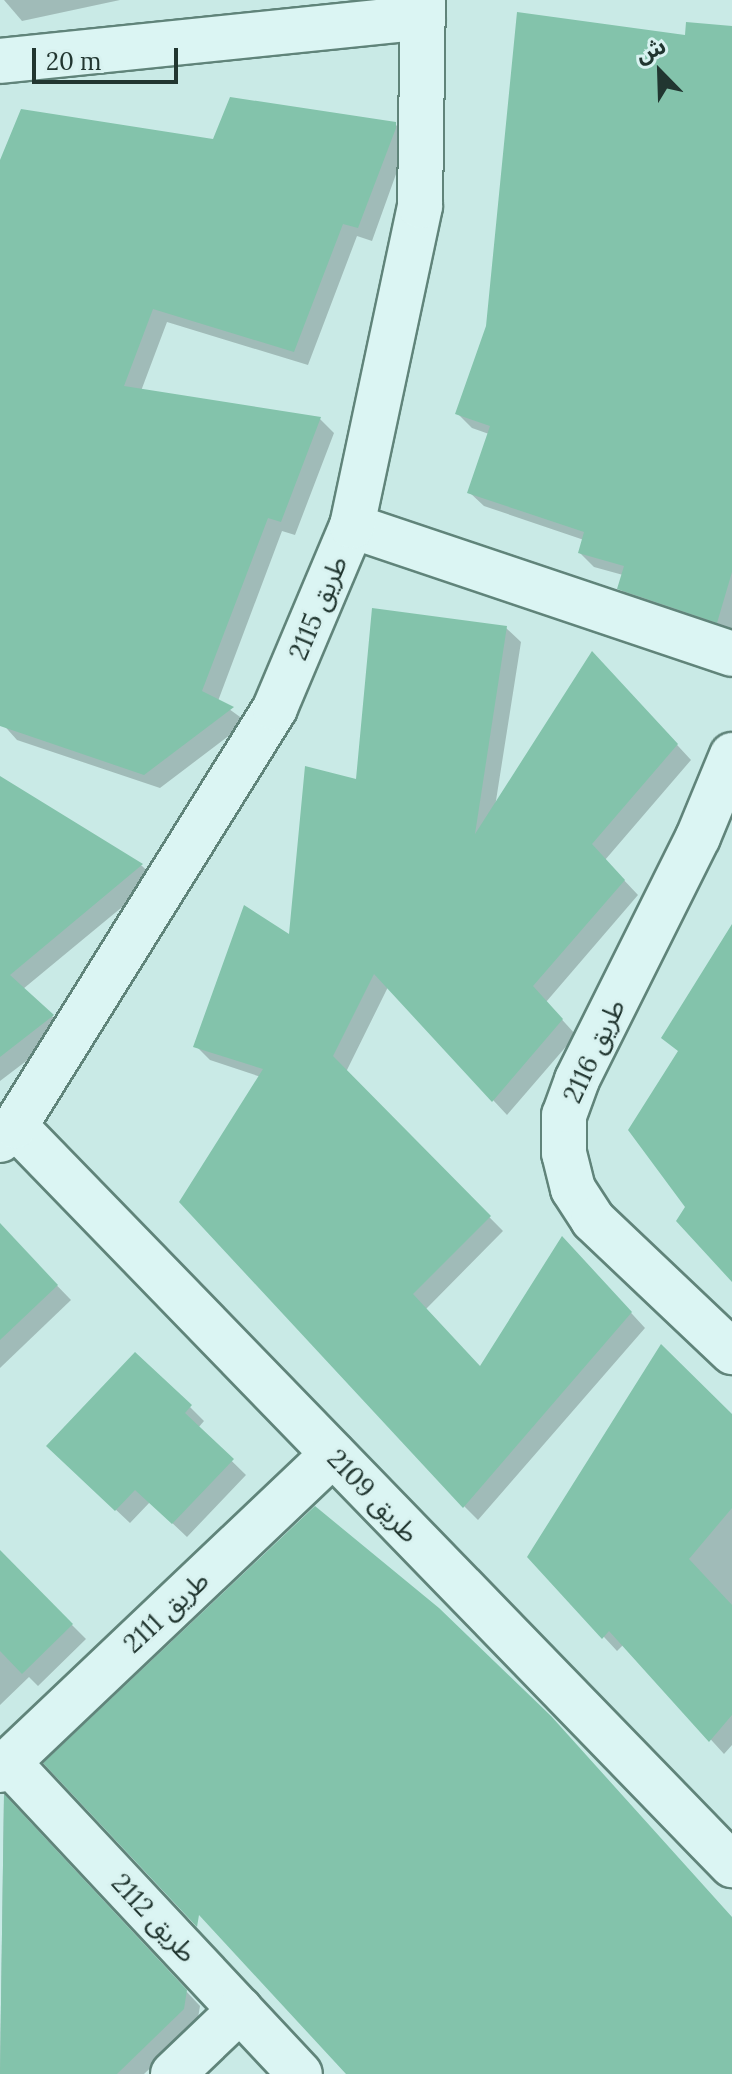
<!DOCTYPE html>
<html>
<head>
<meta charset="utf-8">
<style>
  body { margin:0 }
  #map { position:relative; width:732px; height:2074px; overflow:hidden; background:#c9eae6; font-family:Lora,"Noto Sans Arabic",serif }
  div>[style] { position:absolute }
  .shadow>* { inset:0; background:#0003 }
  .building>* { inset:0; background:#83c3ab }
  .roads { filter:drop-shadow(2px 0 #60847a) drop-shadow(-2px 0 #60847a) drop-shadow(0 2px #60847a) drop-shadow(0 -2px #60847a) }
  .street>* { height:44px; margin:-22px; padding:0 22px; transform-origin:22px; border-radius:22px; background:#dbf5f3 }
  span { translate:-50% -50%; white-space:nowrap; text-align:center; line-height:1.15; -webkit-text-stroke:6px #d8f2f0; paint-order:stroke }
  .street-label { font-size:26px; color:#213630 }
  .north { position:absolute; left:620px; top:32px; width:80px; height:80px; -webkit-text-stroke:6px #d8f2f0; paint-order:stroke; rotate:337deg; font-size:22px; font-weight:700; line-height:32px; text-align:center; color:#213630 }
  .north::after { content:''; display:block; margin:auto; width:28px; height:36px; background:#213630; clip-path:polygon(50% 0,100% 100%,50% 72%,0 100%) }
  .scale { position:absolute; left:32px; top:48px; width:146px; height:36px; box-sizing:border-box; border:4px solid #213630; border-top:0; padding-left:10px; font-size:24px; line-height:28px; white-space:nowrap; color:#213630; -webkit-text-stroke:6px #d8f2f0; paint-order:stroke }
</style>
</head>
<body>
<div id="map">
  <div class="shadow">
    <i style="clip-path:polygon(4px 0,120px 0,22px 21px)"></i>
    <i style="clip-path:polygon(732px 43px,732px 633px,634px 603px,620px 588px,623px 575px,594px 567px,580px 553px,584px 540px,484px 506px,469px 492px,489px 434px,472px 428px,458px 414px)"></i>
    <i style="clip-path:polygon(395px 124px,409px 138px,372px 241px,357px 236px,308px 365px,167px 322px,141px 391px,320px 419px,334px 433px,295px 535px,282px 531px,218px 701px,247px 722px,160px 788px,17px 740px,0 721px,0 166px)"></i>
    <i style="clip-path:polygon(506px 628px,521px 642px,495px 807px,606px 668px,691px 760px,605px 860px,638px 895px,546px 1002px,576px 1035px,507px 1115px,388px 987px,346px 1072px,503px 1231px,426px 1309px,481px 1369px,576px 1253px,645px 1328px,478px 1520px,464px 1506px,261px 1077px,210px 1060px,196px 1046px,291px 938px,357px 782px)"></i>
    <i style="clip-path:polygon(0 778px,142px 866px,156px 879px,23px 989px,67px 1030px,0 1081px)"></i>
    <i style="clip-path:polygon(5px 1232px,71px 1300px,0 1368px,0 1237px)"></i>
    <i style="clip-path:polygon(190px 1407px,204px 1421px,198px 1428px,246px 1475px,187px 1537px,150px 1502px,130px 1523px,63px 1460px)"></i>
    <i style="clip-path:polygon(732px 1419px,732px 1745px,724px 1754px,624px 1644px,617px 1651px,530px 1557px)"></i>
    <i style="clip-path:polygon(8px 1561px,86px 1639px,38px 1686px,29px 1677px,0 1705px,0 1568px)"></i>
    <i style="clip-path:polygon(4px 1797px,200px 2006px,197px 2024px,144px 2074px,0 2074px)"></i>
  </div>
  <div class="building">
    <i style="clip-path:polygon(517px 12px,685px 35px,686px 22px,732px 26px,732px 572px,717px 623px,617px 589px,624px 566px,578px 553px,584px 532px,467px 493px,490px 426px,455px 414px,486px 326px)"></i>
    <i style="clip-path:polygon(230px 97px,396px 122px,396px 128px,358px 228px,343px 224px,294px 352px,153px 309px,124px 386px,321px 417px,281px 522px,268px 518px,202px 691px,234px 707px,144px 775px,0 726px,0 160px,21px 109px,213px 139px)"></i>
    <i style="clip-path:polygon(372px 608px,507px 626px,475px 834px,592px 651px,678px 744px,592px 844px,625px 880px,533px 986px,563px 1019px,492px 1102px,374px 974px,333px 1056px,491px 1216px,413px 1294px,480px 1366px,562px 1236px,632px 1312px,463px 1508px,179px 1202px,263px 1069px,193px 1047px,244px 905px,289px 934px,305px 766px,356px 779px)"></i>
    <i style="clip-path:polygon(0 776px,143px 864px,10px 975px,54px 1015px,0 1057px)"></i>
    <i style="clip-path:polygon(732px 924px,732px 1282px,676px 1221px,685px 1207px,628px 1130px,678px 1051px,661px 1038px)"></i>
    <i style="clip-path:polygon(0 1223px,58px 1285px,0 1340px)"></i>
    <i style="clip-path:polygon(661px 1344px,732px 1414px,732px 1508px,689px 1559px,732px 1605px,732px 1715px,709px 1742px,609px 1631px,602px 1639px,527px 1557px)"></i>
    <i style="clip-path:polygon(135px 1352px,192px 1405px,185px 1413px,234px 1459px,172px 1524px,135px 1490px,115px 1511px,46px 1446px)"></i>
    <i style="clip-path:polygon(315px 1506px,439px 1608px,551px 1716px,732px 1917px,732px 2074px,346px 2074px,199px 1915px,197px 1927px,43px 1763px)"></i>
    <i style="clip-path:polygon(0 1550px,73px 1624px,22px 1674px,0 1651px)"></i>
    <i style="clip-path:polygon(4px 1794px,187px 1990px,184px 2009px,117px 2074px,0 2074px)"></i>
  </div>
  <div class="roads">
    <div class="street">
      <i style="left:0;top:61px;width:425px;rotate:-5.9deg"></i>
      <i style="left:352px;top:526px;width:401px;rotate:18.6deg"></i>
      <i style="left:732px;top:755px;width:89px;rotate:112.5deg"></i>
      <i style="left:698px;top:837px;width:271px;rotate:116.5deg"></i>
      <i style="left:577px;top:1080px;width:37px;rotate:110deg"></i>
      <i style="left:564px;top:1115px;width:38px;rotate:90deg"></i>
      <i style="left:564px;top:1153px;width:37px;rotate:76deg"></i>
      <i style="left:573px;top:1189px;width:37px;rotate:57deg"></i>
      <i style="left:593px;top:1220px;width:192px;rotate:43.5deg"></i>
      <i style="left:15px;top:1126px;width:1030px;rotate:45.87deg"></i>
      <i style="left:0;top:1140px;width:21px;rotate:-43deg"></i>
      <i style="left:15px;top:1126px;width:492px;rotate:-58.1deg"></i>
      <i style="left:275px;top:708px;width:198px;rotate:-67.1deg"></i>
      <i style="left:352px;top:526px;width:327px;rotate:-78deg"></i>
      <i style="left:420px;top:206px;width:206px;rotate:-89.2deg"></i>
      <i style="left:8px;top:1762px;width:427px;rotate:46.9deg"></i>
      <i style="left:0;top:1770px;width:459px;rotate:-43.5deg"></i>
      <i style="left:173px;top:2074px;width:93px;rotate:-43.7deg"></i>
    </div>
  </div>
  <div class="street-label">
    <span style="left:318px;top:608px;rotate:-67deg">طريق 2115</span>
    <span style="left:594px;top:1051px;rotate:-65deg">طريق 2116</span>
    <span style="left:373px;top:1496px;rotate:46deg">طريق 2109</span>
    <span style="left:166px;top:1612px;rotate:-43deg">طريق 2111</span>
    <span style="left:154px;top:1918px;rotate:47deg">طريق 2112</span>
  </div>
  <div class="north">ش</div>
  <div class="scale">20 m</div>
</div>
</body>
</html>
